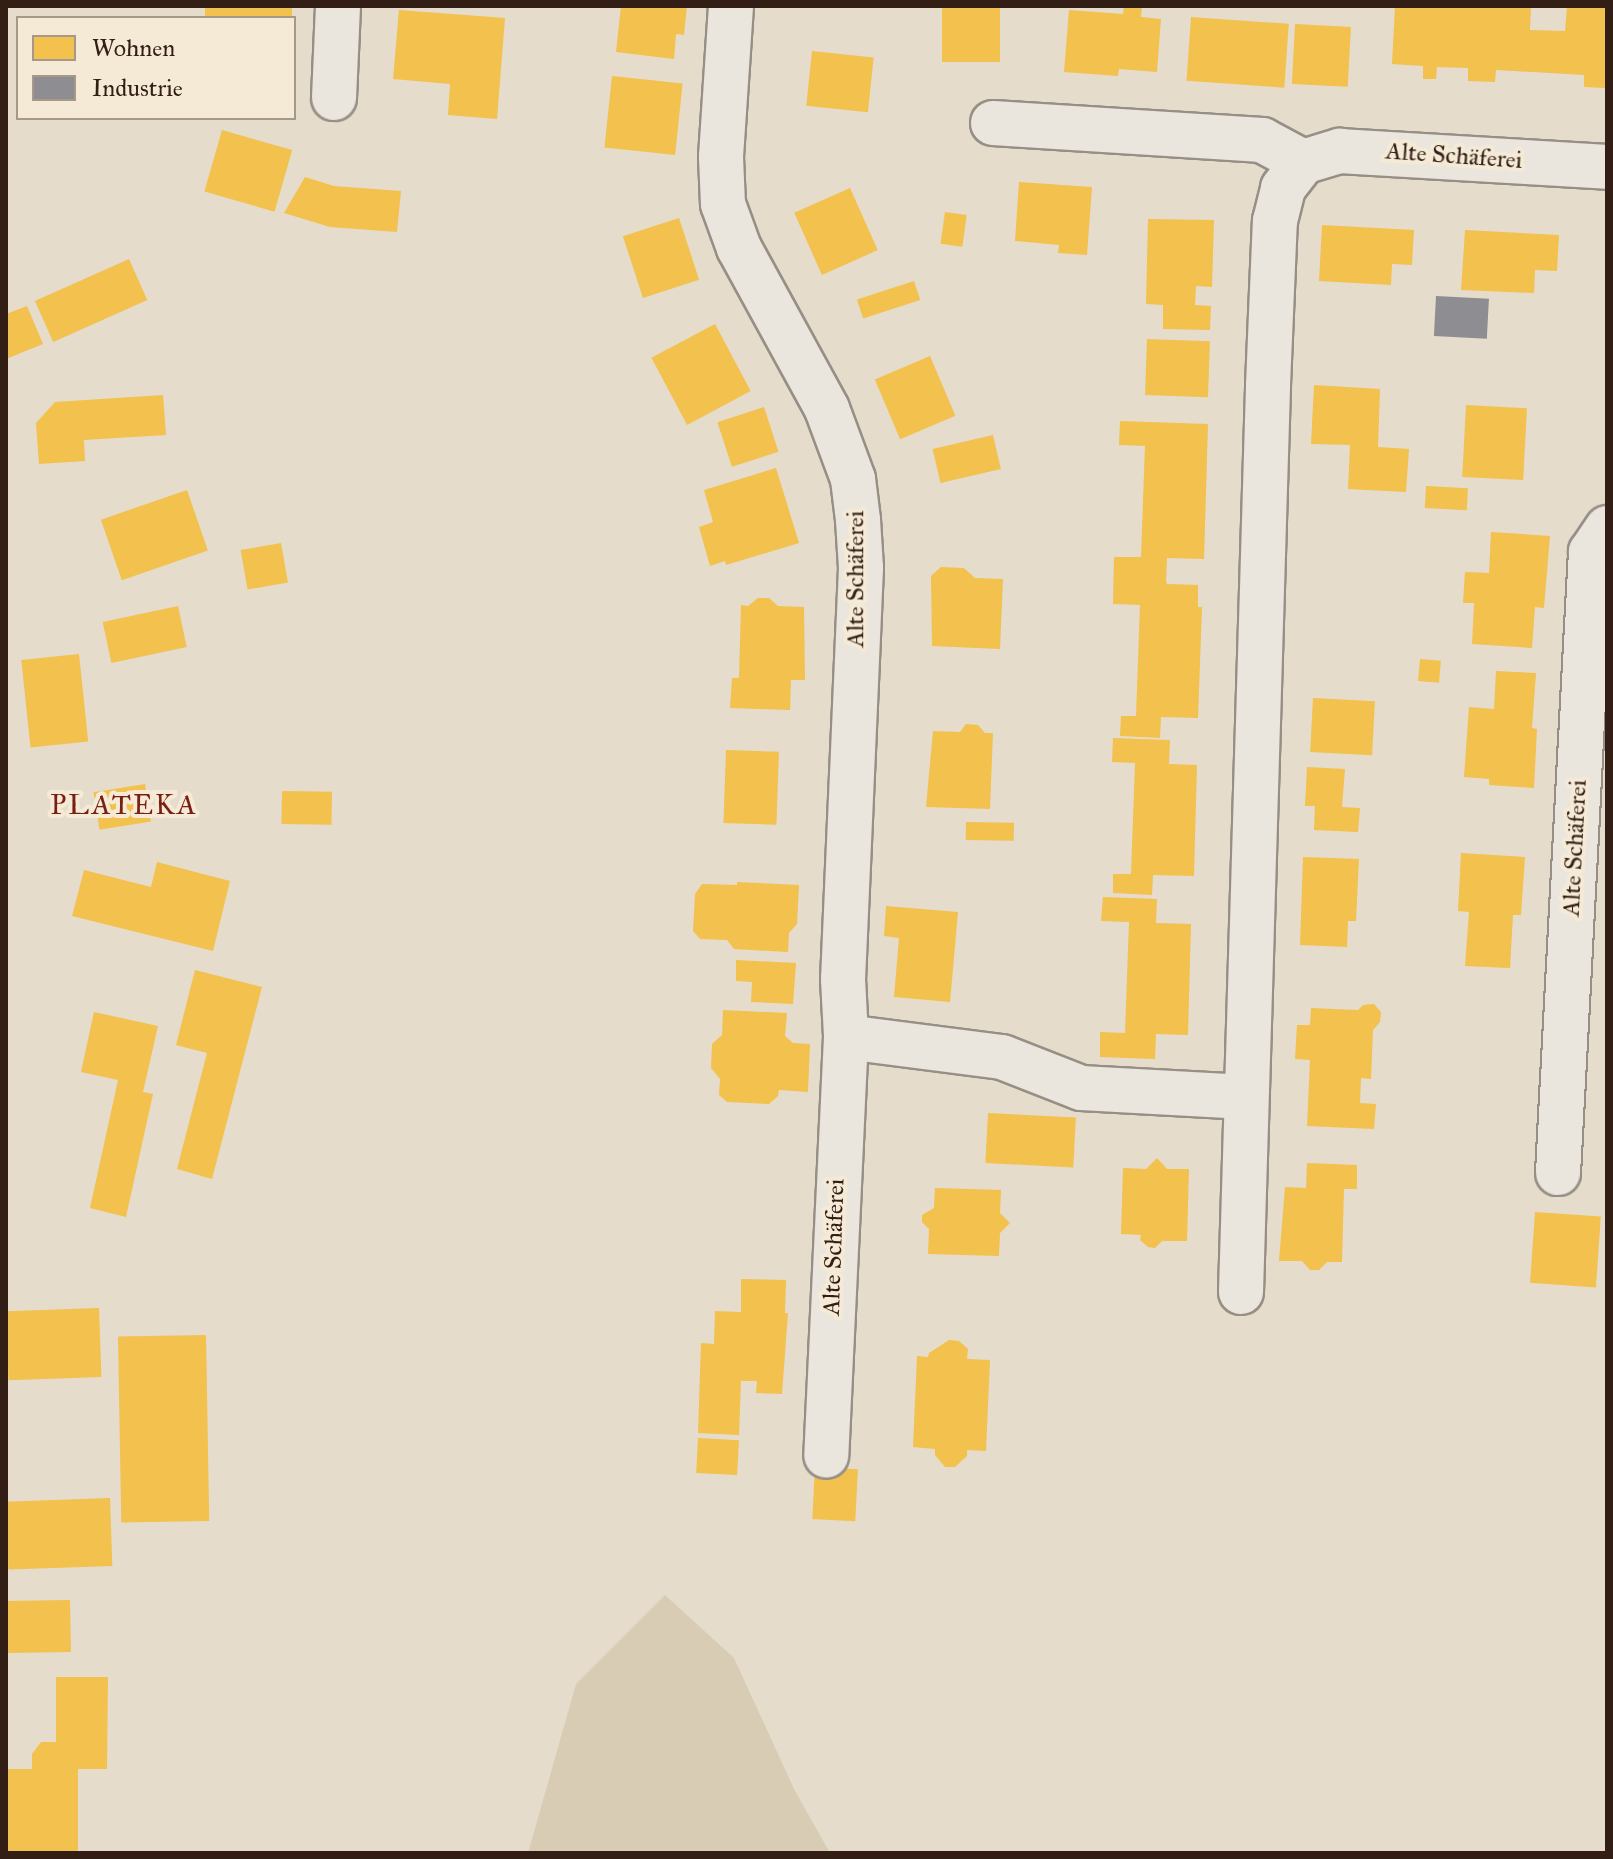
<!DOCTYPE html>
<html>
<head>
<meta charset="utf-8">
<style>
  body { margin:0 }
  #map { position:relative; width:1613px; height:1859px; overflow:hidden; background:#e5dccb; font-family:"IM FELL Great Primer",serif }
  div>[style] { position:absolute }
  .green>* { inset:0; background:#d9ccb5 }
  .homes>* { inset:0; background:#f2c14e; transform-origin:0 0 }
  .industry>* { inset:0; background:#8d8d92; transform-origin:0 0 }
  .roads { filter:drop-shadow(2px 0 #978f85) drop-shadow(-2px 0 #978f85) drop-shadow(0 2px #978f85) drop-shadow(0 -2px #978f85) }
  .minor>* { height:44px; margin:-22px; padding:0 22px; transform-origin:22px; border-radius:22px; background:#eae5dd }
  span { translate:-50% -50%; white-space:nowrap; text-align:center; line-height:1.15; -webkit-text-stroke:8px #f5ead6; paint-order:stroke }
  .street-label { font-size:24px; color:#321e15 }
  .quarter-label { font-size:28px; color:#7a1f14; letter-spacing:2px }
  .frame { position:absolute; inset:0; border:8px solid #321e15; pointer-events:none }
  .legend { position:absolute; left:16px; top:16px; width:280px; height:104px; box-sizing:border-box; background:#f5ead6; border:2px solid #a79889; margin:0; padding:10px 14px; list-style:none; font-size:24px; color:#321e15 }
  .legend li { display:flex; align-items:center; gap:16px; height:40px }
  .legend b { width:40px; border:2px solid #a79889 }
</style>
</head>
<body>
<div id="map">
  <div class="green">
    <i style="clip-path:polygon(665px 1595px,734px 1658px,795px 1791px,830px 1853px,528px 1853px,576px 1684px)"></i>
  </div>
  <div class="homes">
    <i style="left:205px;top:6px;width:87px;height:12px"></i>
    <i style="clip-path:polygon(621px 6px,687px 6px,684px 35px,676px 34px,674px 59px,616px 52px)"></i>
    <i style="left:942px;top:6px;width:58px;height:56px"></i>
    <i style="clip-path:polygon(1124px 6px,1142px 6px,1141px 17px,1161px 19px,1157px 72px,1119px 69px,1118px 76px,1064px 72px,1069px 10px,1123px 14px)"></i>
    <i style="clip-path:polygon(1395px 6px,1531px 6px,1530px 30px,1565px 31px,1567px 6px,1607px 6px,1606px 88px,1584px 87px,1584px 75px,1496px 70px,1495px 82px,1468px 81px,1468px 68px,1437px 67px,1436px 79px,1423px 79px,1423px 66px,1392px 64px)"></i>
    <i style="clip-path:polygon(399px 10px,505px 18px,497px 119px,448px 115px,450px 84px,393px 79px)"></i>
    <i style="left:1191px;top:17px;width:98px;height:64px;rotate:4deg"></i>
    <i style="left:1295px;top:24px;width:56px;height:60px;rotate:3deg"></i>
    <i style="left:812px;top:51px;width:62px;height:55px;rotate:6deg"></i>
    <i style="left:612px;top:76px;width:71px;height:72px;rotate:6deg"></i>
    <i style="left:222px;top:130px;width:73px;height:64px;rotate:16deg"></i>
    <i style="clip-path:polygon(305px 177px,334px 186px,401px 191px,397px 232px,330px 227px,284px 213px)"></i>
    <i style="clip-path:polygon(1019px 182px,1092px 187px,1087px 255px,1058px 253px,1059px 245px,1015px 241px)"></i>
    <i style="left:850px;top:188px;width:68px;height:61px;rotate:66deg"></i>
    <i style="left:945px;top:212px;width:22px;height:32px;rotate:8deg"></i>
    <i style="left:679px;top:218px;width:65px;height:59px;rotate:72deg"></i>
    <i style="clip-path:polygon(1148px 219px,1214px 220px,1212px 287px,1196px 286px,1195px 305px,1211px 306px,1210px 330px,1163px 329px,1163px 305px,1146px 304px)"></i>
    <i style="clip-path:polygon(1322px 225px,1414px 230px,1412px 265px,1392px 264px,1391px 285px,1319px 281px)"></i>
    <i style="clip-path:polygon(1465px 230px,1559px 235px,1557px 271px,1535px 270px,1534px 293px,1461px 290px)"></i>
    <i style="left:129px;top:259px;width:45px;height:103px;rotate:66deg"></i>
    <i style="left:914px;top:281px;width:20px;height:60px;rotate:72deg"></i>
    <i style="clip-path:polygon(27px 306px,43px 344px,6px 359px,6px 314px)"></i>
    <i style="left:715px;top:324px;width:76px;height:72px;rotate:62deg"></i>
    <i style="left:1147px;top:339px;width:63px;height:56px;rotate:2deg"></i>
    <i style="left:930px;top:356px;width:65px;height:60px;rotate:67deg"></i>
    <i style="clip-path:polygon(1314px 385px,1380px 389px,1378px 447px,1409px 449px,1406px 492px,1348px 489px,1350px 445px,1311px 444px)"></i>
    <i style="clip-path:polygon(163px 395px,166px 435px,84px 440px,85px 461px,39px 464px,36px 423px,55px 402px)"></i>
    <i style="left:1466px;top:405px;width:61px;height:72px;rotate:3deg"></i>
    <i style="left:764px;top:407px;width:47px;height:49px;rotate:72deg"></i>
    <i style="clip-path:polygon(1120px 421px,1208px 424px,1204px 559px,1167px 558px,1166px 581px,1167px 584px,1198px 585px,1198px 607px,1202px 607px,1198px 718px,1161px 717px,1160px 738px,1120px 736px,1121px 716px,1136px 716px,1140px 605px,1113px 604px,1114px 557px,1141px 557px,1145px 446px,1119px 445px)"></i>
    <i style="left:993px;top:435px;width:35px;height:62px;rotate:77deg"></i>
    <i style="clip-path:polygon(776px 468px,799px 543px,726px 565px,725px 561px,710px 566px,699px 527px,713px 522px,704px 490px)"></i>
    <i style="left:1426px;top:486px;width:42px;height:22px;rotate:3deg"></i>
    <i style="left:187px;top:490px;width:64px;height:91px;rotate:71deg"></i>
    <i style="clip-path:polygon(1491px 532px,1550px 536px,1544px 608px,1535px 607px,1532px 648px,1472px 644px,1474px 603px,1463px 603px,1465px 572px,1489px 573px)"></i>
    <i style="left:281px;top:543px;width:40px;height:41px;rotate:80deg"></i>
    <i style="clip-path:polygon(941px 567px,964px 568px,975px 578px,1003px 579px,1000px 649px,932px 646px,931px 576px)"></i>
    <i style="clip-path:polygon(758px 598px,769px 598px,778px 606px,804px 607px,805px 680px,791px 680px,790px 710px,730px 708px,732px 678px,739px 678px,741px 605px,748px 606px)"></i>
    <i style="left:178px;top:606px;width:42px;height:77px;rotate:78deg"></i>
    <i style="left:79px;top:654px;width:88px;height:58px;rotate:84deg"></i>
    <i style="left:1420px;top:659px;width:21px;height:22px;rotate:5deg"></i>
    <i style="clip-path:polygon(1496px 671px,1536px 673px,1532px 728px,1537px 729px,1534px 788px,1489px 785px,1489px 779px,1464px 777px,1469px 707px,1494px 709px)"></i>
    <i style="left:1313px;top:698px;width:62px;height:54px;rotate:3deg"></i>
    <i style="clip-path:polygon(966px 724px,978px 725px,985px 733px,993px 733px,990px 809px,926px 807px,933px 731px,960px 732px)"></i>
    <i style="clip-path:polygon(1113px 738px,1170px 740px,1169px 764px,1197px 765px,1194px 876px,1153px 875px,1152px 895px,1113px 893px,1113px 874px,1131px 874px,1135px 763px,1112px 762px)"></i>
    <i style="left:726px;top:750px;width:53px;height:73px;rotate:2deg"></i>
    <i style="clip-path:polygon(1307px 767px,1345px 769px,1342px 807px,1360px 808px,1358px 832px,1314px 830px,1315px 806px,1305px 806px)"></i>
    <i style="left:145px;top:784px;width:38px;height:52px;rotate:81deg"></i>
    <i style="left:282px;top:791px;width:50px;height:33px;rotate:1deg"></i>
    <i style="left:966px;top:822px;width:48px;height:18px;rotate:1deg"></i>
    <i style="clip-path:polygon(1461px 853px,1525px 857px,1521px 915px,1513px 915px,1510px 968px,1465px 966px,1469px 912px,1458px 911px)"></i>
    <i style="clip-path:polygon(1303px 857px,1359px 859px,1356px 921px,1348px 921px,1347px 947px,1300px 945px)"></i>
    <i style="clip-path:polygon(157px 862px,230px 881px,213px 951px,72px 916px,84px 870px,151px 887px)"></i>
    <i style="clip-path:polygon(737px 882px,799px 885px,797px 924px,789px 933px,788px 952px,734px 949px,727px 940px,700px 939px,693px 931px,695px 894px,702px 884px,737px 885px)"></i>
    <i style="clip-path:polygon(1103px 897px,1157px 899px,1156px 923px,1191px 924px,1188px 1035px,1156px 1034px,1155px 1059px,1100px 1057px,1100px 1032px,1125px 1033px,1129px 922px,1101px 921px)"></i>
    <i style="clip-path:polygon(886px 906px,958px 912px,950px 1002px,894px 997px,899px 938px,884px 936px)"></i>
    <i style="clip-path:polygon(736px 960px,796px 963px,793px 1004px,751px 1002px,752px 982px,736px 981px)"></i>
    <i style="clip-path:polygon(195px 970px,262px 987px,212px 1179px,177px 1169px,207px 1053px,176px 1045px)"></i>
    <i style="clip-path:polygon(1374px 1004px,1381px 1012px,1380px 1022px,1373px 1030px,1371px 1079px,1361px 1078px,1360px 1103px,1376px 1104px,1374px 1129px,1307px 1126px,1310px 1060px,1295px 1059px,1297px 1025px,1310px 1025px,1311px 1008px,1358px 1010px,1363px 1005px)"></i>
    <i style="clip-path:polygon(723px 1010px,787px 1013px,785px 1036px,793px 1043px,810px 1044px,808px 1092px,779px 1090px,778px 1096px,769px 1104px,727px 1102px,719px 1095px,720px 1079px,711px 1068px,712px 1044px,722px 1035px)"></i>
    <i style="clip-path:polygon(94px 1012px,158px 1026px,143px 1092px,153px 1094px,126px 1217px,90px 1208px,118px 1080px,81px 1072px)"></i>
    <i style="left:988px;top:1113px;width:88px;height:50px;rotate:3deg"></i>
    <i style="clip-path:polygon(1157px 1158px,1167px 1169px,1189px 1169px,1187px 1241px,1162px 1241px,1155px 1248px,1148px 1247px,1140px 1240px,1141px 1235px,1121px 1234px,1123px 1168px,1146px 1169px)"></i>
    <i style="clip-path:polygon(1307px 1163px,1357px 1165px,1357px 1189px,1344px 1189px,1342px 1262px,1327px 1262px,1319px 1270px,1310px 1270px,1302px 1261px,1279px 1261px,1285px 1187px,1306px 1188px)"></i>
    <i style="clip-path:polygon(935px 1188px,1001px 1190px,1000px 1213px,1010px 1223px,1000px 1233px,999px 1256px,928px 1254px,929px 1229px,922px 1222px,922px 1215px,934px 1208px)"></i>
    <i style="left:1535px;top:1212px;width:66px;height:71px;rotate:4deg"></i>
    <i style="clip-path:polygon(741px 1279px,786px 1280px,785px 1313px,788px 1313px,782px 1394px,756px 1393px,757px 1381px,741px 1381px,739px 1435px,698px 1433px,701px 1343px,714px 1344px,715px 1311px,741px 1312px)"></i>
    <i style="left:99px;top:1308px;width:69px;height:93px;rotate:88deg"></i>
    <i style="left:206px;top:1335px;width:186px;height:88px;rotate:89deg"></i>
    <i style="clip-path:polygon(949px 1340px,959px 1341px,968px 1349px,967px 1359px,990px 1360px,986px 1451px,967px 1450px,967px 1456px,955px 1467px,945px 1467px,935px 1455px,935px 1449px,913px 1447px,917px 1356px,928px 1357px,929px 1353px)"></i>
    <i style="left:698px;top:1438px;width:41px;height:35px;rotate:3deg"></i>
    <i style="left:815px;top:1467px;width:43px;height:52px;rotate:3deg"></i>
    <i style="left:110px;top:1498px;width:68px;height:104px;rotate:88deg"></i>
    <i style="left:70px;top:1600px;width:52px;height:64px;rotate:89deg"></i>
    <i style="clip-path:polygon(56px 1677px,108px 1677px,107px 1769px,78px 1769px,78px 1853px,6px 1853px,6px 1769px,32px 1769px,32px 1754px,41px 1742px,56px 1742px)"></i>
  </div>
  <div class="industry">
    <i style="left:1436px;top:296px;width:53px;height:40px;rotate:3deg"></i>
  </div>
  <div class="roads">
    <div class="minor">
      <i style="left:731px;top:6px;width:151px;rotate:93.8deg"></i>
      <i style="left:721px;top:157px;width:47px;rotate:87.6deg"></i>
      <i style="left:723px;top:204px;width:47px;rotate:70deg"></i>
      <i style="left:739px;top:248px;width:183px;rotate:61.3deg"></i>
      <i style="left:827px;top:409px;width:75px;rotate:69.6deg"></i>
      <i style="left:853px;top:479px;width:41px;rotate:83deg"></i>
      <i style="left:858px;top:520px;width:48px;rotate:86.4deg"></i>
      <i style="left:861px;top:568px;width:411px;rotate:92.5deg"></i>
      <i style="left:843px;top:979px;width:58px;rotate:87deg"></i>
      <i style="left:846px;top:1037px;width:419px;rotate:92.7deg"></i>
      <i style="left:334px;top:98px;width:92px;rotate:-87.5deg"></i>
      <i style="left:993px;top:123px;width:270px;rotate:3.6deg"></i>
      <i style="left:1262px;top:140px;width:47px;rotate:28.2deg"></i>
      <i style="left:846px;top:1037px;width:157px;rotate:7.3deg"></i>
      <i style="left:1002px;top:1057px;width:85px;rotate:21.4deg"></i>
      <i style="left:1081px;top:1088px;width:165px;rotate:3.1deg"></i>
      <i style="left:1558px;top:1173px;width:622px;rotate:-86.96deg"></i>
      <i style="left:1591px;top:552px;width:29px;rotate:-56deg"></i>
      <i style="left:1241px;top:1292px;width:907px;rotate:-88.29deg"></i>
      <i style="left:1268px;top:385px;width:164px;rotate:-87.6deg"></i>
      <i style="left:1275px;top:221px;width:34px;rotate:-76deg"></i>
      <i style="left:1283px;top:188px;width:33px;rotate:-52deg"></i>
      <i style="left:1303px;top:162px;width:39px;rotate:-17deg"></i>
      <i style="left:1340px;top:151px;width:267px;rotate:3.4deg"></i>
    </div>
  </div>
  <div class="street-label">
    <span style="left:1454px;top:156px;rotate:4deg">Alte Schäferei</span>
    <span style="left:856px;top:579px;rotate:-90deg">Alte Schäferei</span>
    <span style="left:1575px;top:848px;rotate:-87deg">Alte Schäferei</span>
    <span style="left:834px;top:1247px;rotate:-88deg">Alte Schäferei</span>
  </div>
  <div class="quarter-label">
    <span style="left:124px;top:805px">PLATEKA</span>
  </div>
  <div class="frame"></div>
  <ul class="legend">
  <li><b style="height:22px;background:#f2c14e"></b>Wohnen</li>
  <li><b style="height:22px;background:#8d8d92"></b>Industrie</li>
  </ul>
</div>
</body>
</html>
